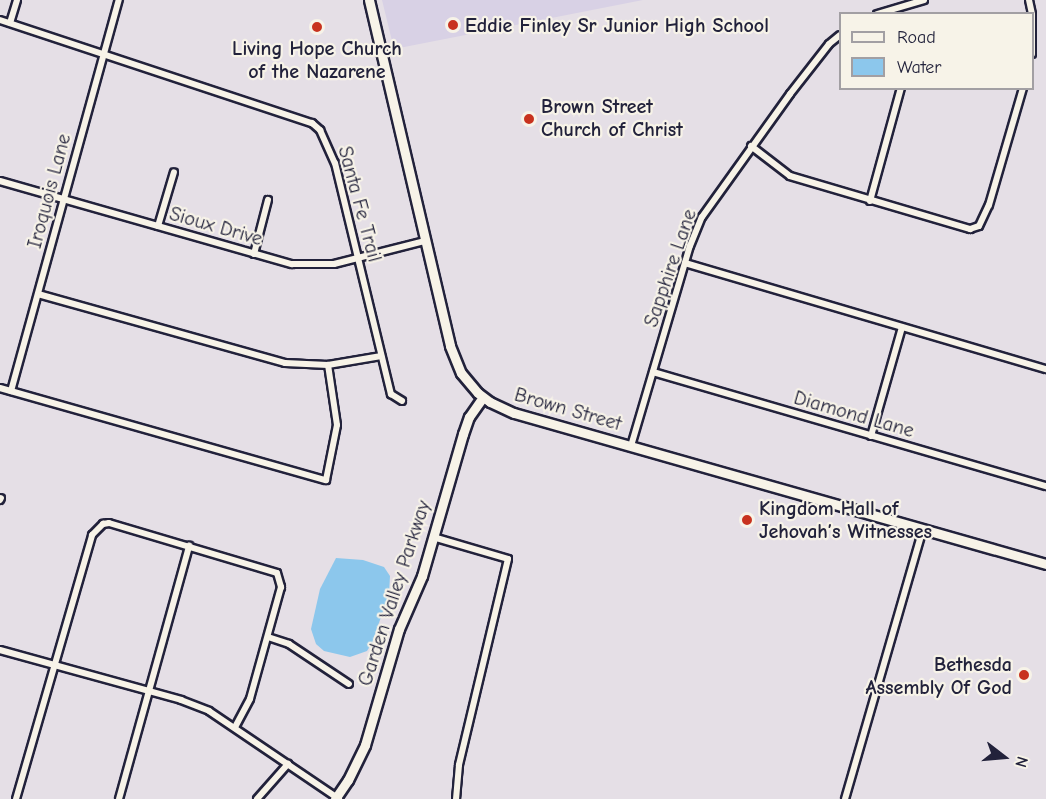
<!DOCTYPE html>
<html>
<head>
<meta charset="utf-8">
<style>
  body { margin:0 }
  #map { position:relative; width:1046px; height:799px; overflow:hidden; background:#e5dfe6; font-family:"Comic Neue",sans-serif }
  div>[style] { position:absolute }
  .built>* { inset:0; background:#d8d1e5 }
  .water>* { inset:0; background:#8cc7ec }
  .roads { filter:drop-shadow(2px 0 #22223b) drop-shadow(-2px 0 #22223b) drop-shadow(0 2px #22223b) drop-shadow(0 -2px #22223b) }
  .street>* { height:6px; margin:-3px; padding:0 3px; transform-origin:3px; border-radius:3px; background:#f7f3e8 }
  .secondary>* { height:9px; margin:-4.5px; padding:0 4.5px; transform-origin:4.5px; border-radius:4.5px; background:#f7f3e8 }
  .dots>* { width:16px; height:16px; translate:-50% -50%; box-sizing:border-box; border:3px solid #f7f3e8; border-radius:50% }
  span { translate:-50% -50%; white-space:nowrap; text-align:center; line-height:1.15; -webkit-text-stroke:4.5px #f7f3e8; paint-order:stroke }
  .poi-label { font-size:20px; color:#22223b; font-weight:700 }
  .left { translate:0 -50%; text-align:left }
  .right { translate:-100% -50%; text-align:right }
  .street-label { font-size:20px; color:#22223b }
  .legend { position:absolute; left:839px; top:12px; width:195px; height:78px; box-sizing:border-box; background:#f7f3e8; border:2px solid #a29fa3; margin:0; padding:8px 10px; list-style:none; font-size:18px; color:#22223b }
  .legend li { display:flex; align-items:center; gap:12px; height:30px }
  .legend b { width:30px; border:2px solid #a29fa3 }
  .north { position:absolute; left:974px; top:727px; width:60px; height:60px; -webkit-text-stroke:4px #f7f3e8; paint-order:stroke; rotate:106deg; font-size:16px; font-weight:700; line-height:24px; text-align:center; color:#22223b }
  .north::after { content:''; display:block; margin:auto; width:21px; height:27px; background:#22223b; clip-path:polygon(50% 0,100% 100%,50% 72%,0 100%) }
</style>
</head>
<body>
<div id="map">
  <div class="built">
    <i style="clip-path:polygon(382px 0,643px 0,394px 49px)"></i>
  </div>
  <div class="water">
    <i style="clip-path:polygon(336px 558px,363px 560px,384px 567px,390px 576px,389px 594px,372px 643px,367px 651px,350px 657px,324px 651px,316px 644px,311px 629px,320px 589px)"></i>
  </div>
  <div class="roads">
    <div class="street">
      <i style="left:1029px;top:0;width:14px;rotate:78deg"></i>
      <i style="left:877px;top:14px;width:49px;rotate:-16.6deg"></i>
      <i style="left:1032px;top:15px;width:39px;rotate:90deg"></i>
      <i style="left:0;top:20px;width:329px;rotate:18.3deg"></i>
      <i style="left:312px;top:123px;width:11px;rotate:41deg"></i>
      <i style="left:320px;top:130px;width:36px;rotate:66deg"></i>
      <i style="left:335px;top:163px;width:238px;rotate:76.4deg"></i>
      <i style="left:391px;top:394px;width:13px;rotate:32deg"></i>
      <i style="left:10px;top:23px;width:24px;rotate:-73deg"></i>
      <i style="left:751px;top:146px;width:49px;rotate:37.6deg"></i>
      <i style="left:790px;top:176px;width:188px;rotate:16.4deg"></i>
      <i style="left:970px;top:229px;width:9px;rotate:-18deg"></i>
      <i style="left:979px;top:226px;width:23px;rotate:-65deg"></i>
      <i style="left:989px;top:205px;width:122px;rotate:-73.8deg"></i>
      <i style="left:0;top:181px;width:304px;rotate:15.9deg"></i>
      <i style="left:292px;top:264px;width:42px"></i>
      <i style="left:334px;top:264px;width:94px;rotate:-14.2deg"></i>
      <i style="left:870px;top:201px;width:117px;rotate:-74.7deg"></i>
      <i style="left:158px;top:226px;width:56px;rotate:-73.5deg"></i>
      <i style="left:254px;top:254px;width:56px;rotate:-75.5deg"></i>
      <i style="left:685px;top:263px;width:376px;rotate:16.4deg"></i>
      <i style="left:38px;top:294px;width:256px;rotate:15.6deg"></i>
      <i style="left:285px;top:363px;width:43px;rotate:2.7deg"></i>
      <i style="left:328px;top:365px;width:54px;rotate:-9.6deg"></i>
      <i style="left:653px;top:372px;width:409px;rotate:16.2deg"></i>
      <i style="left:0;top:388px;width:339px;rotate:15.8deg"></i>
      <i style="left:326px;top:480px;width:56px;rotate:-78.7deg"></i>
      <i style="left:337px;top:425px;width:61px;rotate:-98.5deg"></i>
      <i style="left:11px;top:391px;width:406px;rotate:-74.6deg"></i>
      <i style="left:871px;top:436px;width:113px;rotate:-74.1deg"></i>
      <i style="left:631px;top:446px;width:209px;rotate:-73.6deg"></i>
      <i style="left:690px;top:246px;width:31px;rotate:-68deg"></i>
      <i style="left:702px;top:217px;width:151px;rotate:-54.4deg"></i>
      <i style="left:790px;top:94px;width:63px;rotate:-52deg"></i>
      <i style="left:829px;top:44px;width:14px;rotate:-39deg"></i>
      <i style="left:0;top:500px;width:2px;rotate:-63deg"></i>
      <i style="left:433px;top:537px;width:78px;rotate:16.3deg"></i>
      <i style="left:508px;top:559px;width:212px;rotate:103.4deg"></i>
      <i style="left:459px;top:765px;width:34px;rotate:95deg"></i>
      <i style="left:268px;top:637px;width:22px;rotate:18deg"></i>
      <i style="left:289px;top:644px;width:72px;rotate:33.7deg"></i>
      <i style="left:0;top:650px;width:188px;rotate:15.4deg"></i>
      <i style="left:181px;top:700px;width:30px;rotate:21deg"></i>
      <i style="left:209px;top:711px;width:157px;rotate:34.1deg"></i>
      <i style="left:16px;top:799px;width:275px;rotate:-73.9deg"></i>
      <i style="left:92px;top:535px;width:16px;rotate:-45deg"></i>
      <i style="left:103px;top:524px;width:6px;rotate:-9deg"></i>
      <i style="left:109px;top:523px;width:175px;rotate:16.6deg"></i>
      <i style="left:277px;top:573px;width:15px;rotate:74deg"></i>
      <i style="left:281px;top:587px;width:116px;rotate:105.5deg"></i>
      <i style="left:250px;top:699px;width:32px;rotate:118deg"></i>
      <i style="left:119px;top:799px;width:263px;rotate:-74.5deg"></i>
      <i style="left:257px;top:799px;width:47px;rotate:-48.5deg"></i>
      <i style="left:845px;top:799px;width:281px;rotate:-73.9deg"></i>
    </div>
    <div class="secondary">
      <i style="left:369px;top:0;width:355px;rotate:76.8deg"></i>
      <i style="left:450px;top:346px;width:29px;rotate:68deg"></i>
      <i style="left:461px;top:373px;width:26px;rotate:50deg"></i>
      <i style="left:478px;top:393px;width:15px;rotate:37deg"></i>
      <i style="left:490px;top:402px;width:26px;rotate:25deg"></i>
      <i style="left:514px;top:413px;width:553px;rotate:15.85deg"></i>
      <i style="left:335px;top:799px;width:23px;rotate:-56deg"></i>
      <i style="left:348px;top:780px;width:39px;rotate:-64deg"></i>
      <i style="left:365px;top:745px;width:121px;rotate:-73.7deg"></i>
      <i style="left:399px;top:629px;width:58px;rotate:-66.5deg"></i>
      <i style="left:422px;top:576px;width:148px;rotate:-73.9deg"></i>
      <i style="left:463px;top:434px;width:18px;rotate:-71deg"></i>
      <i style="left:469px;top:417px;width:24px;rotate:-55deg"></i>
    </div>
  </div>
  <div class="dots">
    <i style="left:453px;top:25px;background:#c8321e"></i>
    <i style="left:317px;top:27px;background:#c8321e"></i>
    <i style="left:529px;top:119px;background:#c8321e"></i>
    <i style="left:747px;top:520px;background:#c8321e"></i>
    <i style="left:1024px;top:675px;background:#c8321e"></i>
  </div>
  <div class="poi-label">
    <span class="left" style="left:465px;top:25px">Eddie Finley Sr Junior High School</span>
    <span style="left:317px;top:60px">Living Hope Church<br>of the Nazarene</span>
    <span class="left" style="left:541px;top:118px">Brown Street<br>Church of Christ</span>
    <span class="left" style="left:759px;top:520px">Kingdom Hall of<br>Jehovah’s Witnesses</span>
    <span class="right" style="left:1012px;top:676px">Bethesda<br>Assembly Of God</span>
  </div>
  <div class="street-label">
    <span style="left:49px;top:191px;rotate:-75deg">Iroquois Lane</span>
    <span style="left:360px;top:204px;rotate:75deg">Santa Fe Trail</span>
    <span style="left:216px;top:226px;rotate:16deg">Sioux Drive</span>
    <span style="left:670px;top:268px;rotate:-71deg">Sapphire Lane</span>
    <span style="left:568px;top:409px;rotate:16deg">Brown Street</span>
    <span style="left:854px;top:414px;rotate:16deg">Diamond Lane</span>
    <span style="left:394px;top:593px;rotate:-72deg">Garden Valley Parkway</span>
  </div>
  <ul class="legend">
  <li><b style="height:8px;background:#f7f3e8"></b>Road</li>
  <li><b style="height:16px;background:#8cc7ec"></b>Water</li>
  </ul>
  <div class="north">N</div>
</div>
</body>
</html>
